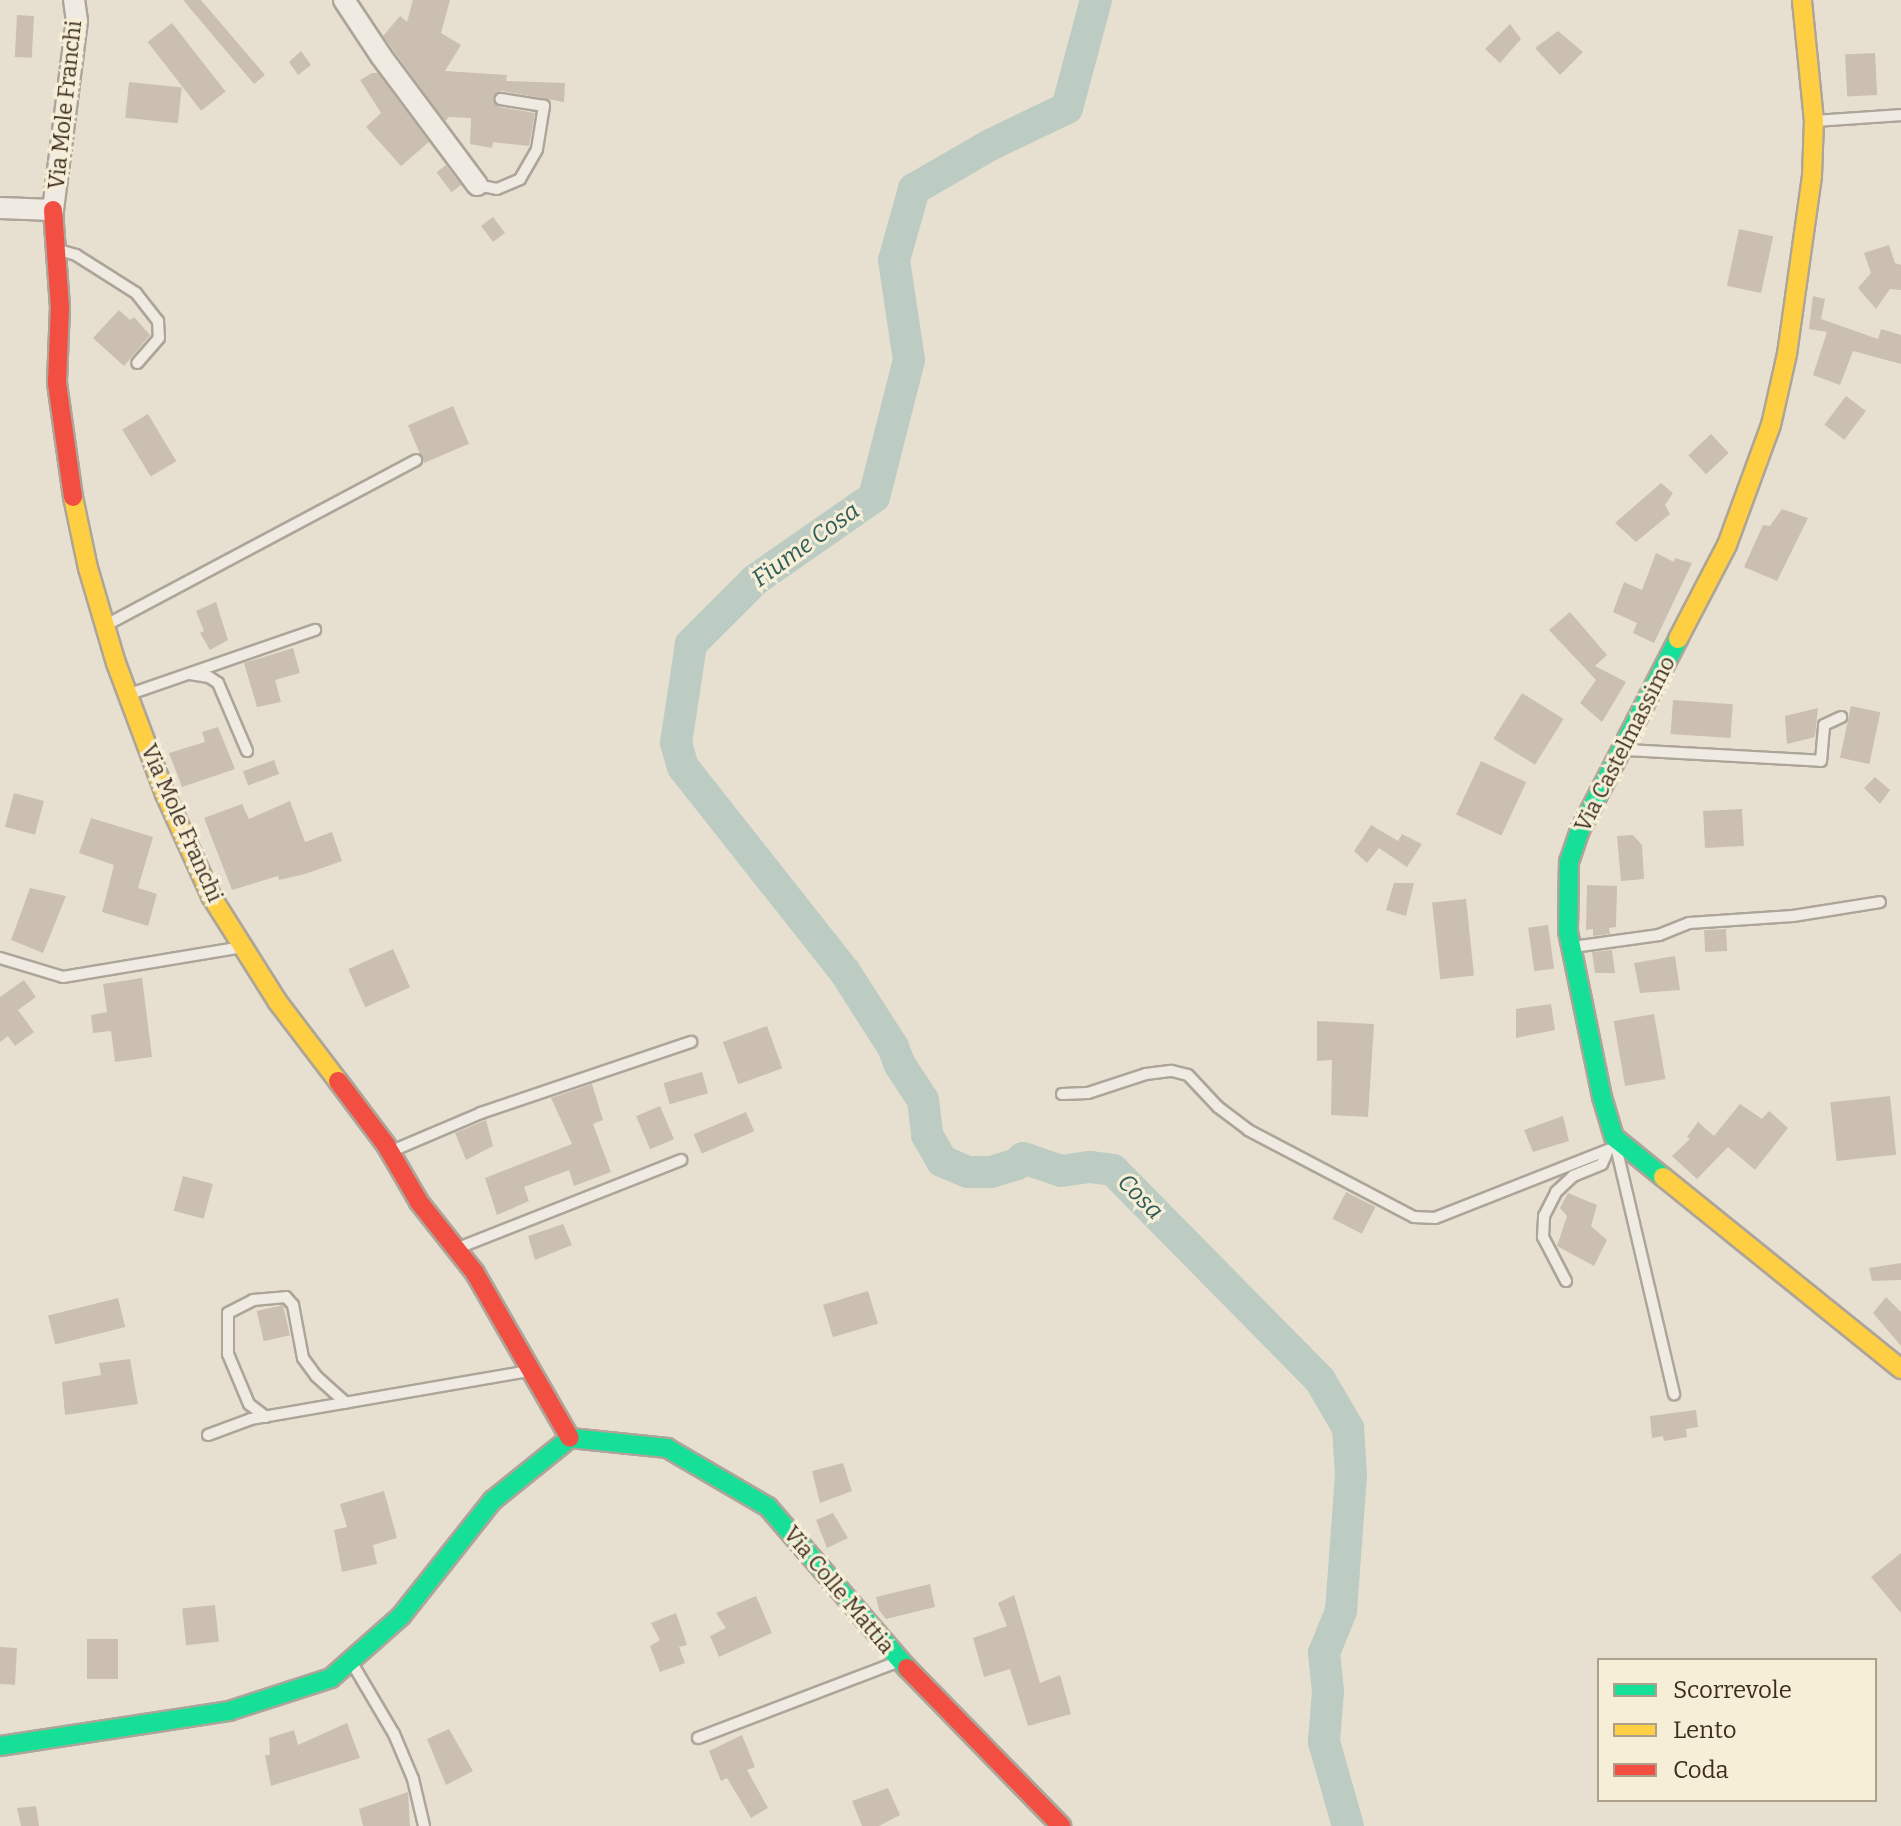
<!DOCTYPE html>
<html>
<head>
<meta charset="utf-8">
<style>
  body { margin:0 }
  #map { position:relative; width:1901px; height:1826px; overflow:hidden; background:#e7e0d1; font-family:Bitter,serif }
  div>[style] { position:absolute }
  .river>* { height:32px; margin:-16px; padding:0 16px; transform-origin:16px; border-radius:16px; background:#bcccc2 }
  .building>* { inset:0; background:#cbbfb2; transform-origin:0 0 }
  .roads { filter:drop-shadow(2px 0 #ada599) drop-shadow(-2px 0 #ada599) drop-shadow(0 2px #ada599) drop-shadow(0 -2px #ada599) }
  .lane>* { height:10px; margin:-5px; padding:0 5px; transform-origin:5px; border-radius:5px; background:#efebe3 }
  .street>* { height:20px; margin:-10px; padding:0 10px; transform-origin:10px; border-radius:10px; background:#efebe3 }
  .fast>* { height:18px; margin:-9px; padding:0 9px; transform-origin:9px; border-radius:9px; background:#16e098 }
  .slow>* { height:18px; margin:-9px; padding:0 9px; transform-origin:9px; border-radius:9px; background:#ffcf43 }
  .jam>* { height:18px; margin:-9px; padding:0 9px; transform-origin:9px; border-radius:9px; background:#f24e42 }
  span { translate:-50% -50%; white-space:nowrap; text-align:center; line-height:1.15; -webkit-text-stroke:6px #f7eed8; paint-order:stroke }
  .street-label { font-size:22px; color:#3d2e20 }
  .water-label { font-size:24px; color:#2f5d5a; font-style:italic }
  .legend { position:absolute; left:1597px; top:1658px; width:280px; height:144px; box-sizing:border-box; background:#f7eed8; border:2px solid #ada18e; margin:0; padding:10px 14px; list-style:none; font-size:24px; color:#3d2e20 }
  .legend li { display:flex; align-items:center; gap:16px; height:40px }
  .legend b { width:40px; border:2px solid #ada18e }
</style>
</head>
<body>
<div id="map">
  <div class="river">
    <i style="left:1096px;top:0;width:112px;rotate:105deg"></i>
    <i style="left:1067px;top:108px;width:85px;rotate:154.3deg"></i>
    <i style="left:990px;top:145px;width:88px;rotate:149.9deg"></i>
    <i style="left:914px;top:189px;width:74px;rotate:105.7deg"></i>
    <i style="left:894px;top:260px;width:101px;rotate:81.5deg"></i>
    <i style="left:909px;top:360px;width:141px;rotate:104.3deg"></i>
    <i style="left:874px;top:497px;width:145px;rotate:145.1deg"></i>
    <i style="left:755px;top:580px;width:91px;rotate:135deg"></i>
    <i style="left:691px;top:644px;width:100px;rotate:98.6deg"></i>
    <i style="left:676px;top:743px;width:25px;rotate:74deg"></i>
    <i style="left:683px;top:767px;width:261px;rotate:51.7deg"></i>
    <i style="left:845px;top:972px;width:89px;rotate:57.4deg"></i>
    <i style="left:893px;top:1047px;width:19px;rotate:69deg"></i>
    <i style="left:900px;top:1065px;width:42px;rotate:56.7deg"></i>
    <i style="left:923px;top:1100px;width:35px;rotate:83deg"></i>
    <i style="left:927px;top:1135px;width:30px;rotate:60deg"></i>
    <i style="left:942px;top:1161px;width:28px;rotate:23deg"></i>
    <i style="left:968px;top:1172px;width:23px"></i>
    <i style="left:991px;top:1172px;width:27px;rotate:-17deg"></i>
    <i style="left:1017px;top:1164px;width:8px;rotate:-45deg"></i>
    <i style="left:1023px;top:1158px;width:40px;rotate:18.9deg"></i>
    <i style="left:1061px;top:1171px;width:29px;rotate:-8deg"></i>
    <i style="left:1090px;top:1167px;width:23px;rotate:7deg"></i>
    <i style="left:1113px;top:1170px;width:295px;rotate:45.4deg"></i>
    <i style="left:1320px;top:1380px;width:56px;rotate:59.7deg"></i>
    <i style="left:1348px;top:1428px;width:47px;rotate:86.3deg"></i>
    <i style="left:1351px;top:1475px;width:136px;rotate:94.2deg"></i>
    <i style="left:1341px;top:1611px;width:45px;rotate:112deg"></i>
    <i style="left:1324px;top:1653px;width:38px;rotate:84deg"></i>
    <i style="left:1328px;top:1691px;width:51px;rotate:94.5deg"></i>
    <i style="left:1324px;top:1742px;width:87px;rotate:74.1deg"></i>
  </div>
  <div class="building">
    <i style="clip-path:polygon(183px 0,201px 0,265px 75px,254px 84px)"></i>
    <i style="clip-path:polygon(413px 0,450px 0,441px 33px,461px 45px,445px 71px,507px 75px,506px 81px,565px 83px,564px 102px,502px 91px,494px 95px,494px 103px,499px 107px,535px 113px,529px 146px,493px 142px,492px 148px,470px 144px,471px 118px,449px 117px,445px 121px,383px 36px,400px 16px,407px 22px)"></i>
    <i style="left:17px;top:15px;width:17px;height:42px;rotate:3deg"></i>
    <i style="left:172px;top:23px;width:87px;height:31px;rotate:52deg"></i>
    <i style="clip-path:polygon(1510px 24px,1521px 39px,1500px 63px,1485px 49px)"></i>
    <i style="clip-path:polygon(1558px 31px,1583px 52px,1560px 75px,1535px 48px)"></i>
    <i style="clip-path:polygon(301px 51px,311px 65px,298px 75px,289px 62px)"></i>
    <i style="left:1875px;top:53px;width:42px;height:30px;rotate:87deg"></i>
    <i style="clip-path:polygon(372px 73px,378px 73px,429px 142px,401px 166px,366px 127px,381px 113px,360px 80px)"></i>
    <i style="left:129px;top:82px;width:53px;height:36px;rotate:6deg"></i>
    <i style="left:446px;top:165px;width:25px;height:12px;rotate:53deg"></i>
    <i style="left:493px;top:217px;width:20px;height:15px;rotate:53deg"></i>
    <i style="left:1739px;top:229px;width:35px;height:58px;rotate:12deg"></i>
    <i style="clip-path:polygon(1889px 245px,1895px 263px,1901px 265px,1901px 290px,1890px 289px,1876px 309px,1858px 288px,1871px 273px,1864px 253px)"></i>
    <i style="clip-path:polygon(1813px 296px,1825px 299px,1821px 319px,1878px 339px,1881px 329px,1901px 335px,1901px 364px,1853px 351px,1840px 385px,1813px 375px,1827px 332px,1809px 329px)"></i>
    <i style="clip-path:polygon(119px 310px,130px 320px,134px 317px,150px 335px,124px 366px,93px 338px)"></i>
    <i style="left:1846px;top:396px;width:25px;height:36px;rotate:37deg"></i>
    <i style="left:453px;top:406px;width:41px;height:49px;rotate:67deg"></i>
    <i style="left:148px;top:414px;width:55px;height:30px;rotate:59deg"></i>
    <i style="left:1711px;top:434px;width:26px;height:31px;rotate:47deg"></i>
    <i style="clip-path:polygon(1661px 483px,1673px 493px,1665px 505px,1670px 514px,1636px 542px,1615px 523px)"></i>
    <i style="clip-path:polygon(1782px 509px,1808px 518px,1777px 581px,1744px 567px,1763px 525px,1770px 526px)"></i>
    <i style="clip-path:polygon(1656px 553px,1674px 562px,1675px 558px,1692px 563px,1654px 643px,1633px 633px,1637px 623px,1613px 612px,1624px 582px,1642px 590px)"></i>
    <i style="clip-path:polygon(216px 602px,228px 640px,210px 650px,200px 633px,204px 631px,196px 611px)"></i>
    <i style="clip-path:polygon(1570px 612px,1607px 655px,1595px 666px,1626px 682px,1602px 722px,1580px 703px,1596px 680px,1549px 630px)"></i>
    <i style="clip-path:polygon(293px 648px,300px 673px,275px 680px,281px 702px,257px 707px,244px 663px)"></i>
    <i style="left:1522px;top:693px;width:49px;height:54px;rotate:32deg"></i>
    <i style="left:1673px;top:700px;width:60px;height:34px;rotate:4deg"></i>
    <i style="left:1851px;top:706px;width:30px;height:53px;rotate:12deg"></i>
    <i style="clip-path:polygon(1818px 708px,1815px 737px,1787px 744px,1785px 716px)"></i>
    <i style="clip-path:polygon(218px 727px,235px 769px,182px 787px,169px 753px,205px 742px,202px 732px)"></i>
    <i style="left:274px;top:760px;width:15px;height:33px;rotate:70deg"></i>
    <i style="left:1481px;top:761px;width:50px;height:59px;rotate:25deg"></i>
    <i style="clip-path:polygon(1875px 777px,1890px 790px,1880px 804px,1864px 788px)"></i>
    <i style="left:14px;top:793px;width:31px;height:35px;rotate:15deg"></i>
    <i style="clip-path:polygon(290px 801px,305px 842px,332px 832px,342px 861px,305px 874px,279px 880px,278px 876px,232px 890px,204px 818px,242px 804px,249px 819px)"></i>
    <i style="left:1742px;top:809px;width:37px;height:39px;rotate:87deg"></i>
    <i style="clip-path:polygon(91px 818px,153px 837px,138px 888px,157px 894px,148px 926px,102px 912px,114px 865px,79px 853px)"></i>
    <i style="clip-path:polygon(1371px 825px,1398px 841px,1402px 834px,1422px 844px,1407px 867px,1379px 848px,1367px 863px,1354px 851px)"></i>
    <i style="clip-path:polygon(1633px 835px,1642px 845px,1644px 879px,1621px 881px,1617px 836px)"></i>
    <i style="clip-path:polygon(1394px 883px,1414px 883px,1406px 916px,1386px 910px)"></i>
    <i style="clip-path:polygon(1587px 885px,1617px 886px,1616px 927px,1609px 928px,1610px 934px,1593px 936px,1593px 929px,1586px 930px)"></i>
    <i style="clip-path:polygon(30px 888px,66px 896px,43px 953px,11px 940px)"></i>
    <i style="left:1466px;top:899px;width:77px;height:34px;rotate:84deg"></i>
    <i style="left:1548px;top:925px;width:44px;height:20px;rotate:82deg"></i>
    <i style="left:1726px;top:929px;width:22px;height:22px;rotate:87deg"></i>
    <i style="left:393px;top:949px;width:42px;height:49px;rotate:66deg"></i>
    <i style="clip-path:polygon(1612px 950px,1615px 973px,1595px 973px,1592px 952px)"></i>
    <i style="clip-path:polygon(1675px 956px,1680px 990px,1640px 993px,1634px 963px)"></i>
    <i style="clip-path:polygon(142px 978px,152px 1057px,115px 1062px,111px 1031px,93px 1033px,91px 1015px,107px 1012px,103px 984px)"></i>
    <i style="clip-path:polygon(24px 980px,36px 997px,18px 1010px,34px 1032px,15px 1046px,8px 1036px,0 1042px,0 997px)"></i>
    <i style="clip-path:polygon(1551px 1004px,1555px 1030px,1516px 1038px,1516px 1009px)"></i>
    <i style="left:1654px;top:1014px;width:66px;height:41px;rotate:80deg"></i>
    <i style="clip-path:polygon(1317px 1021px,1374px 1024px,1368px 1117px,1331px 1115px,1332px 1060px,1317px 1061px)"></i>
    <i style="left:767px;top:1026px;width:45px;height:47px;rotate:70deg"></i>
    <i style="left:702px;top:1072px;width:22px;height:40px;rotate:74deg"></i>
    <i style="clip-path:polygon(592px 1084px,603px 1120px,593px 1124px,611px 1172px,574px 1186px,569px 1170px,524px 1187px,529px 1201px,497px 1215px,485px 1178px,572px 1144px,551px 1098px)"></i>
    <i style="left:1890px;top:1096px;width:59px;height:60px;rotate:84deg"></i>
    <i style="clip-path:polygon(1740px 1104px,1762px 1119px,1769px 1111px,1788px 1128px,1755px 1170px,1728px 1147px,1697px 1179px,1672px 1156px,1690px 1139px,1687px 1137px,1698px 1122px,1714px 1136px)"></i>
    <i style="left:660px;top:1106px;width:36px;height:26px;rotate:67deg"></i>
    <i style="left:746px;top:1112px;width:21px;height:57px;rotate:67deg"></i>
    <i style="clip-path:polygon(1563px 1116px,1569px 1141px,1533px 1152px,1524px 1130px)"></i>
    <i style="clip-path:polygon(486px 1120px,493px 1146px,466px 1160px,455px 1133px)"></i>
    <i style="left:183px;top:1176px;width:31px;height:36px;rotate:15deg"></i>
    <i style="left:1346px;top:1192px;width:33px;height:30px;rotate:27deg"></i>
    <i style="clip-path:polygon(1568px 1193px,1597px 1205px,1591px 1226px,1607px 1240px,1594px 1266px,1557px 1246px,1567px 1216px,1560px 1208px)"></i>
    <i style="clip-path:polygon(563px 1224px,572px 1245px,535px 1260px,528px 1236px)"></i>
    <i style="clip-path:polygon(1901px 1263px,1901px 1280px,1872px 1281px,1869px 1268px)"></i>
    <i style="left:868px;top:1291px;width:34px;height:47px;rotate:73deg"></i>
    <i style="clip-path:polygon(1886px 1297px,1901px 1312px,1901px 1346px,1873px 1313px)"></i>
    <i style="left:118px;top:1298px;width:30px;height:72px;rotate:76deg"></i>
    <i style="left:283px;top:1305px;width:31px;height:27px;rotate:77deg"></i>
    <i style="clip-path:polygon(130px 1359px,138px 1404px,65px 1415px,62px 1382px,101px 1375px,99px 1363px)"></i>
    <i style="clip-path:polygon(1696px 1410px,1698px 1427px,1686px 1429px,1687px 1437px,1664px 1441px,1663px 1436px,1652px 1438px,1650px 1416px)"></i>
    <i style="clip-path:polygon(843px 1463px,852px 1491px,820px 1503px,812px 1471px)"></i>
    <i style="clip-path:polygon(384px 1491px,397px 1538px,373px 1545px,377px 1564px,342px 1572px,334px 1530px,347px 1527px,340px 1504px)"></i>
    <i style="clip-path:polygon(833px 1513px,848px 1538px,827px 1548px,816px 1520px)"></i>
    <i style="clip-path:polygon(1901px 1553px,1901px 1613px,1871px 1577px)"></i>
    <i style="clip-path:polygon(930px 1584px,935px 1607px,886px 1619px,879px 1610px,876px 1597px)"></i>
    <i style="clip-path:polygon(1014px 1595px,1040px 1683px,1060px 1675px,1071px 1714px,1028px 1726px,1010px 1669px,984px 1677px,973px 1638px,1007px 1626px,998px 1603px)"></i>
    <i style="clip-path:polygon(756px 1596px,772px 1633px,719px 1657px,710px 1636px,726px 1628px,716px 1613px)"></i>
    <i style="left:215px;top:1605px;width:37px;height:33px;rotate:84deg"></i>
    <i style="clip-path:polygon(676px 1613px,687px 1645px,679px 1647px,685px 1663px,660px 1672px,650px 1646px,660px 1640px,651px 1623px)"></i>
    <i style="left:118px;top:1639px;width:40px;height:31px;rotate:90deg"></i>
    <i style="left:0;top:1647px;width:17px;height:37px;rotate:3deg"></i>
    <i style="clip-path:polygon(347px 1723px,360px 1758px,271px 1786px,265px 1755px,270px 1755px,269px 1738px,294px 1730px,298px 1745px)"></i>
    <i style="clip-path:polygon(449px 1729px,473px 1771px,446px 1785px,427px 1739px)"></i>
    <i style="clip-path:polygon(742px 1735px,755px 1767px,747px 1770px,768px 1808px,751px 1818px,727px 1778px,721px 1781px,709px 1751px)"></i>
    <i style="clip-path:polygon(888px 1788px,900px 1815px,879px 1826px,862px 1826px,852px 1801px)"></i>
    <i style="clip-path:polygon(408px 1792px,410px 1826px,363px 1826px,359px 1809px)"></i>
    <i style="clip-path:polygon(36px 1806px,39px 1826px,21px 1826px,17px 1808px)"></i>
  </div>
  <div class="roads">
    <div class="lane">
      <i style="left:1816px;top:121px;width:85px;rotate:-4deg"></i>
      <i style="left:477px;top:185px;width:20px;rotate:11deg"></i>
      <i style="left:497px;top:189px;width:25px;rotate:-23deg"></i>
      <i style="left:520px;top:179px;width:34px;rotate:-60deg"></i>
      <i style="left:537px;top:149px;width:44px;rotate:-80.8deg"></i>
      <i style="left:544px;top:106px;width:44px;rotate:-170.8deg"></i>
      <i style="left:59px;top:250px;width:18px;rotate:16deg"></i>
      <i style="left:76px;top:255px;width:71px;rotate:32.3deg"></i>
      <i style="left:136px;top:293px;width:36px;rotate:52deg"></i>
      <i style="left:158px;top:321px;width:17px;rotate:87deg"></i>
      <i style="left:159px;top:338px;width:33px;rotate:131deg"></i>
      <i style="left:108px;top:624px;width:349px;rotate:-28deg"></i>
      <i style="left:190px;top:674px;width:19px;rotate:9deg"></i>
      <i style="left:209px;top:677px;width:11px;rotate:34deg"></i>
      <i style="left:218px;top:683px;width:74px;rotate:66.9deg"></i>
      <i style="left:130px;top:694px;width:196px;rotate:-19.1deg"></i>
      <i style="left:1627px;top:750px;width:194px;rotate:3.2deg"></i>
      <i style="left:1821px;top:761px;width:36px;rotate:-85deg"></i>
      <i style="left:1824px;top:725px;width:19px;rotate:-25deg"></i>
      <i style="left:1573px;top:947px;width:87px;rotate:-7.9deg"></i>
      <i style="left:1659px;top:935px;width:32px;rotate:-22deg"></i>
      <i style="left:1689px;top:923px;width:104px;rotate:-3.9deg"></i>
      <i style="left:1793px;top:916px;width:88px;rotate:-9.1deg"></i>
      <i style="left:0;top:958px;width:66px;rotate:16.8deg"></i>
      <i style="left:63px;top:977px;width:176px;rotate:-9.5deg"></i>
      <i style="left:1062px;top:1094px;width:26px;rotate:-2deg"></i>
      <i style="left:1088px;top:1093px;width:61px;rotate:-18.1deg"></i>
      <i style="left:1146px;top:1074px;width:26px;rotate:-7deg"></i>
      <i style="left:1172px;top:1071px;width:16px;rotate:14deg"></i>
      <i style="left:1188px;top:1075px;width:44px;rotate:46.8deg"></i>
      <i style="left:1218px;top:1107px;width:38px;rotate:37deg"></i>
      <i style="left:1248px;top:1130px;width:187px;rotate:27.7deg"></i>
      <i style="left:1414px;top:1217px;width:21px;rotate:3deg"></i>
      <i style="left:1435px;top:1218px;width:186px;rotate:-21.5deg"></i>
      <i style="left:392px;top:1151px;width:97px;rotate:-23.1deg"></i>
      <i style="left:481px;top:1113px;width:222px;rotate:-18.7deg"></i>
      <i style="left:1617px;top:1151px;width:250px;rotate:76.8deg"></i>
      <i style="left:458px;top:1248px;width:240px;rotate:-21.5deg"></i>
      <i style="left:1566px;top:1281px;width:50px;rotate:-117.6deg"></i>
      <i style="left:1543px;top:1237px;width:21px;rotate:-87deg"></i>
      <i style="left:1544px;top:1216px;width:27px;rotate:-63deg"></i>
      <i style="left:1556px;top:1192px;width:23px;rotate:-43deg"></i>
      <i style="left:1573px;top:1176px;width:31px;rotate:-22deg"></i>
      <i style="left:1602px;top:1164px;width:15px;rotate:-67deg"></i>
      <i style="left:266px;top:1417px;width:21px;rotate:-143deg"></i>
      <i style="left:249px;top:1404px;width:54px;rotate:-112.8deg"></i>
      <i style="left:228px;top:1354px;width:41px;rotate:-90deg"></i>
      <i style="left:228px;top:1313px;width:28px;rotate:-27deg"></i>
      <i style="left:253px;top:1300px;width:33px;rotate:-5deg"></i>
      <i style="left:286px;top:1297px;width:11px;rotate:49deg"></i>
      <i style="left:293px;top:1305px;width:54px;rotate:79.3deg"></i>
      <i style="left:303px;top:1358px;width:22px;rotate:54deg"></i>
      <i style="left:316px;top:1376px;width:40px;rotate:42deg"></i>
      <i style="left:208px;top:1435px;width:46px;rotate:-20.4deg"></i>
      <i style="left:251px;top:1419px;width:282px;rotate:-9.8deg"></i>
      <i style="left:352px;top:1663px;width:82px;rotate:59.4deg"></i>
      <i style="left:394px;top:1734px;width:49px;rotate:67.1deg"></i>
      <i style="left:413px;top:1779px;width:48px;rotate:76.8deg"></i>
      <i style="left:698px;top:1738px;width:210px;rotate:-20.9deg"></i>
    </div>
    <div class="street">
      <i style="left:344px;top:0;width:67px;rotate:56.5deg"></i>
      <i style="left:381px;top:56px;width:161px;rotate:53.3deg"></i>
      <i style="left:0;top:208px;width:53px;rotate:2.2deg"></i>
      <i style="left:53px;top:210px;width:191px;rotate:-82.8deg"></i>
      <i style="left:77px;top:21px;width:21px;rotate:-98deg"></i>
    </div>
    <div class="fast">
      <i style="left:1663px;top:1177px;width:63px;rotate:-140.8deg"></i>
      <i style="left:1614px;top:1137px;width:42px;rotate:-106.7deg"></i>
      <i style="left:1602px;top:1097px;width:169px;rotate:-101.6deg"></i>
      <i style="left:1568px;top:931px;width:69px;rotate:-89.2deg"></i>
      <i style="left:1569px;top:862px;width:34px;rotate:-71deg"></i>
      <i style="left:1580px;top:830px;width:215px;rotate:-62.8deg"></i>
      <i style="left:570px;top:1438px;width:98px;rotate:5.9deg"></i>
      <i style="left:667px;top:1448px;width:117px;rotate:30.3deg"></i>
      <i style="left:768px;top:1507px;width:213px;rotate:49.2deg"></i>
      <i style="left:0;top:1746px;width:232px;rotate:-8.7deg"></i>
      <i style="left:229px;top:1711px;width:107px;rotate:-17.9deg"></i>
      <i style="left:331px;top:1678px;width:94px;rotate:-41.5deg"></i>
      <i style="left:401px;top:1616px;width:148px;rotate:-51.6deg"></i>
      <i style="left:493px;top:1500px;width:99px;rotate:-38.8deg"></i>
    </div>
    <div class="slow">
      <i style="left:73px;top:497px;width:73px;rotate:78.1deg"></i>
      <i style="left:88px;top:568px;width:99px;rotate:73.6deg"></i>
      <i style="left:116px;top:663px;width:140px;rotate:69.5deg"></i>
      <i style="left:165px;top:794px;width:112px;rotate:65.7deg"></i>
      <i style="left:211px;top:896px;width:124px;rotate:57.8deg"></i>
      <i style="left:277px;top:1001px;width:101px;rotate:52.7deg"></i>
      <i style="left:1678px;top:639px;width:106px;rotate:-62.5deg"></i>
      <i style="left:1727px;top:545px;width:128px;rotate:-69.9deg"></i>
      <i style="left:1771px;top:425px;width:73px;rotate:-77.3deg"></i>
      <i style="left:1787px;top:354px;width:181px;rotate:-82deg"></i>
      <i style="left:1812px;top:175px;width:54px;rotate:-87.9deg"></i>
      <i style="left:1814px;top:121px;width:122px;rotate:-95.7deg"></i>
      <i style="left:1663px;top:1177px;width:306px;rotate:38.9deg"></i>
    </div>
    <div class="jam">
      <i style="left:53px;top:210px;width:97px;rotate:85.9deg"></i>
      <i style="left:60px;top:307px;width:76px;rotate:92.3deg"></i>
      <i style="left:57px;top:383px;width:115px;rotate:82deg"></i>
      <i style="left:338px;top:1081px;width:80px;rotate:53.1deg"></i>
      <i style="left:386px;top:1145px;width:66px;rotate:59.9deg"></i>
      <i style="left:419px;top:1202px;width:90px;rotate:51.7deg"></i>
      <i style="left:475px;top:1273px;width:190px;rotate:60.1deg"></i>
      <i style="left:907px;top:1668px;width:221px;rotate:45.7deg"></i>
    </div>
  </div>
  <div class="street-label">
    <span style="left:65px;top:105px;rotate:-84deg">Via Mole Franchi</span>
    <span style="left:1625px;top:744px;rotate:-63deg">Via Castelmassimo</span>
    <span style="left:182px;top:823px;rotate:66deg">Via Mole Franchi</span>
    <span style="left:839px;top:1590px;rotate:50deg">Via Colle Mattia</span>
  </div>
  <div class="water-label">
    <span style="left:806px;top:545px;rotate:-36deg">Fiume Cosa</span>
    <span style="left:1140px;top:1197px;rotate:45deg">Cosa</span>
  </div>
  <ul class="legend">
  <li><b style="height:10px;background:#16e098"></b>Scorrevole</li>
  <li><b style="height:10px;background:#ffcf43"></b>Lento</li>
  <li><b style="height:10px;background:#f24e42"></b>Coda</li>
  </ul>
</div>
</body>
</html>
